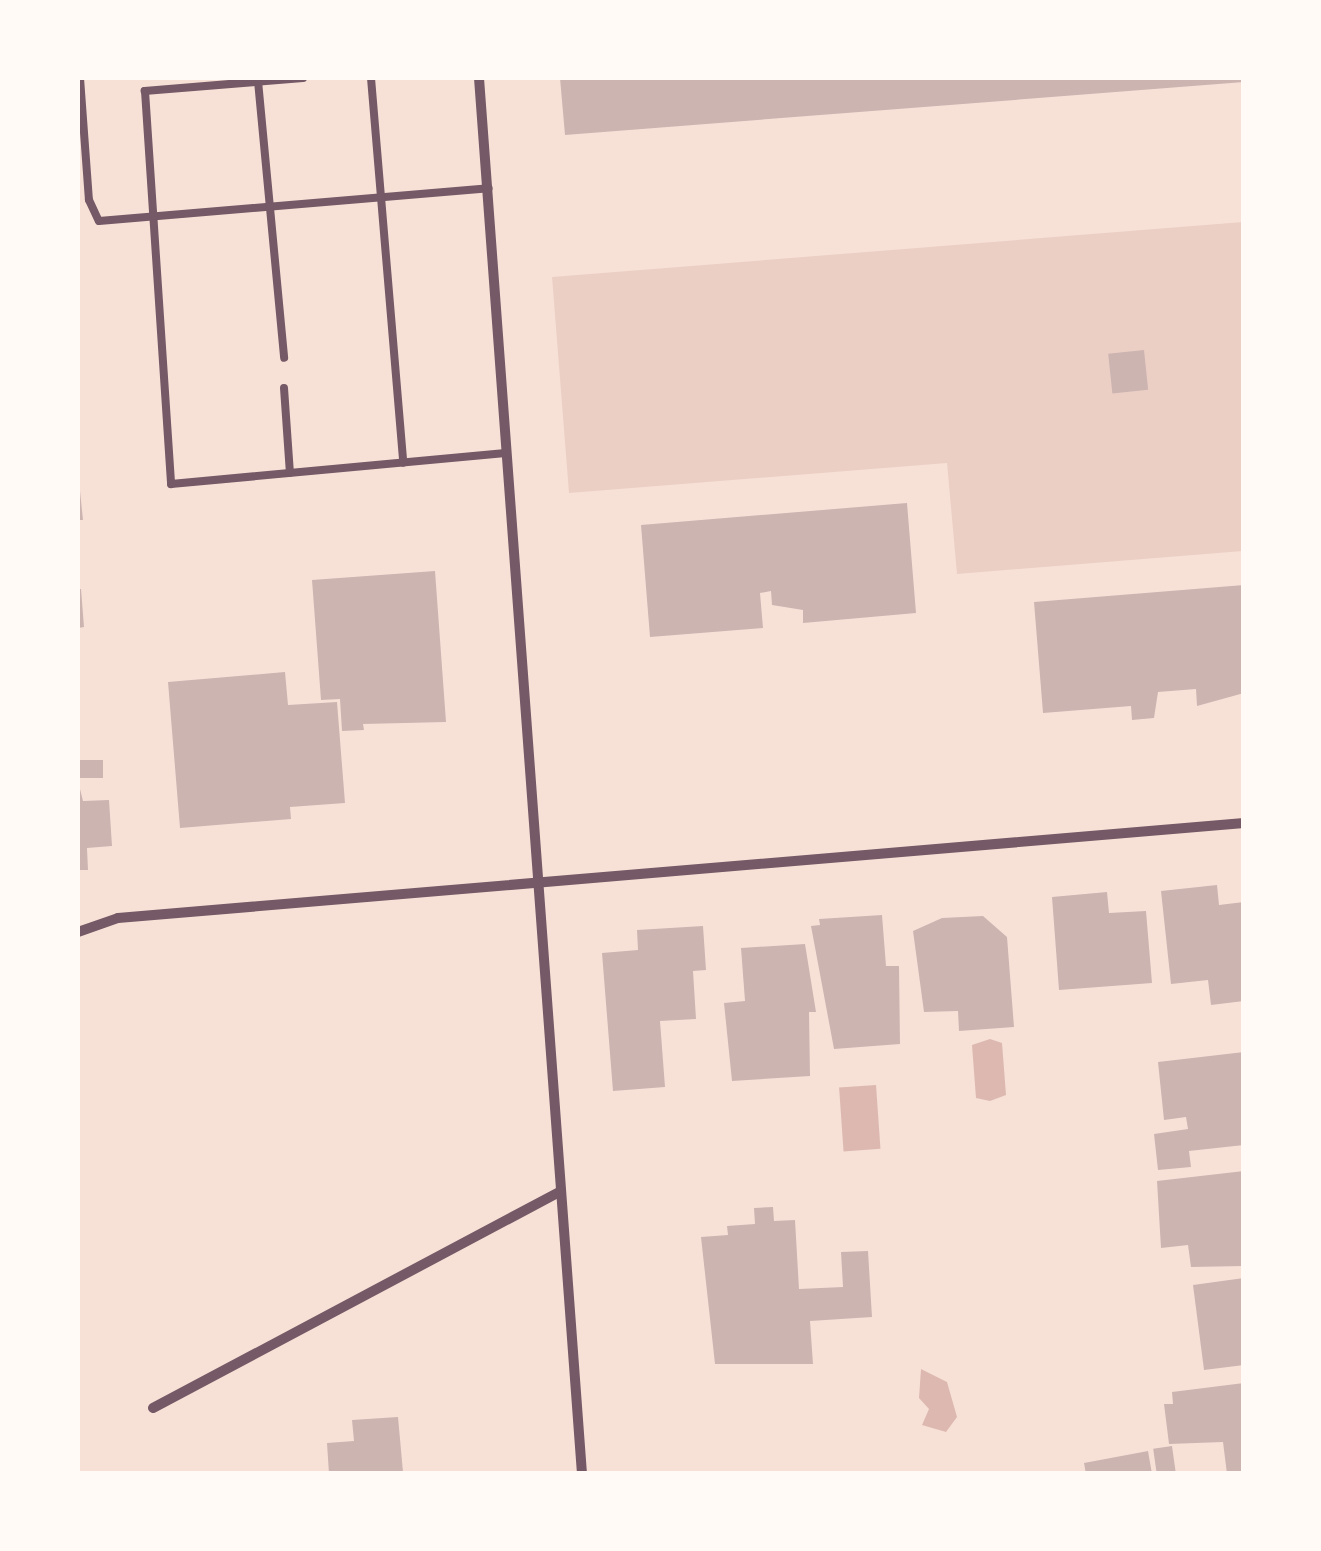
<!DOCTYPE html>
<html>
<head>
<meta charset="utf-8">
<style>
  body { margin:0 }
  #map { position:relative; width:1321px; height:1551px; overflow:hidden; background:#f7e1d7; font-family:"Work Sans",sans-serif }
  div>[style] { position:absolute }
  .green>* { inset:0; background:#ebcfc5 }
  .water>* { inset:0; background:#dcb8b0; transform-origin:0 0 }
  .building>* { inset:0; background:#ccb4b1; transform-origin:0 0 }
  .service>* { height:8px; margin:-4px; padding:0 4px; transform-origin:4px; border-radius:4px; background:#755966 }
  .minor>* { height:10px; margin:-5px; padding:0 5px; transform-origin:5px; border-radius:5px; background:#755966 }
  span { translate:-50% -50%; white-space:nowrap; text-align:center; line-height:1.15; -webkit-text-stroke:9px #fffaf5; paint-order:stroke }
  .frame { position:absolute; inset:0; border:80px solid #fffaf5; pointer-events:none }
</style>
</head>
<body>
<div id="map">
  <div class="green">
    <i style="clip-path:polygon(1243px 222px,1243px 551px,957px 574px,947px 463px,569px 493px,552px 277px)"></i>
  </div>
  <div class="water">
    <i style="clip-path:polygon(990px 1039px,1002px 1043px,1006px 1095px,990px 1101px,976px 1098px,972px 1045px)"></i>
    <i style="left:876px;top:1085px;width:64px;height:37px;rotate:86deg"></i>
    <i style="clip-path:polygon(921px 1369px,947px 1382px,957px 1417px,946px 1432px,922px 1425px,929px 1409px,919px 1398px)"></i>
  </div>
  <div class="building">
    <i style="clip-path:polygon(560px 78px,1244px 78px,1244px 82px,565px 135px)"></i>
    <i style="left:1144px;top:350px;width:40px;height:36px;rotate:84deg"></i>
    <i style="clip-path:polygon(78px 491px,80px 491px,83px 520px,78px 520px)"></i>
    <i style="clip-path:polygon(907px 503px,916px 613px,803px 623px,803px 610px,772px 605px,771px 591px,760px 593px,763px 628px,650px 637px,641px 525px)"></i>
    <i style="clip-path:polygon(435px 571px,446px 722px,363px 724px,364px 730px,342px 731px,340px 699px,321px 700px,312px 580px)"></i>
    <i style="clip-path:polygon(1244px 585px,1244px 693px,1197px 706px,1196px 689px,1158px 692px,1154px 718px,1132px 720px,1131px 706px,1043px 713px,1034px 602px)"></i>
    <i style="clip-path:polygon(78px 589px,81px 589px,84px 627px,78px 628px)"></i>
    <i style="clip-path:polygon(285px 672px,288px 705px,337px 702px,345px 803px,290px 807px,291px 819px,180px 828px,168px 682px)"></i>
    <i style="left:78px;top:760px;width:25px;height:18px"></i>
    <i style="clip-path:polygon(78px 781px,83px 801px,109px 800px,112px 846px,87px 848px,88px 870px,78px 870px)"></i>
    <i style="clip-path:polygon(1217px 885px,1219px 905px,1244px 902px,1244px 1001px,1211px 1005px,1208px 980px,1171px 984px,1161px 891px)"></i>
    <i style="clip-path:polygon(1107px 892px,1109px 913px,1146px 911px,1152px 983px,1059px 990px,1052px 897px)"></i>
    <i style="clip-path:polygon(882px 915px,886px 966px,899px 966px,900px 1044px,834px 1049px,811px 926px,820px 925px,819px 919px)"></i>
    <i style="clip-path:polygon(983px 916px,1007px 937px,1014px 1027px,959px 1031px,958px 1011px,924px 1012px,913px 931px,942px 918px)"></i>
    <i style="clip-path:polygon(703px 926px,706px 970px,693px 971px,696px 1019px,660px 1021px,665px 1087px,613px 1091px,602px 953px,638px 950px,637px 930px)"></i>
    <i style="clip-path:polygon(805px 944px,816px 1012px,809px 1012px,810px 1076px,732px 1081px,724px 1003px,745px 1001px,741px 948px)"></i>
    <i style="clip-path:polygon(1244px 1052px,1244px 1145px,1189px 1151px,1191px 1167px,1158px 1170px,1154px 1134px,1188px 1129px,1186px 1117px,1164px 1120px,1158px 1062px)"></i>
    <i style="clip-path:polygon(1244px 1171px,1244px 1266px,1191px 1267px,1188px 1245px,1161px 1248px,1157px 1181px)"></i>
    <i style="clip-path:polygon(773px 1207px,774px 1221px,795px 1220px,799px 1289px,843px 1287px,841px 1252px,868px 1251px,872px 1317px,810px 1321px,813px 1364px,715px 1364px,701px 1237px,728px 1235px,727px 1226px,755px 1224px,754px 1208px)"></i>
    <i style="clip-path:polygon(1244px 1278px,1244px 1365px,1204px 1370px,1193px 1285px)"></i>
    <i style="clip-path:polygon(1244px 1383px,1244px 1474px,1227px 1474px,1223px 1442px,1169px 1444px,1164px 1404px,1173px 1404px,1172px 1392px)"></i>
    <i style="clip-path:polygon(398px 1417px,403px 1472px,329px 1474px,327px 1443px,354px 1441px,352px 1420px)"></i>
    <i style="left:1172px;top:1446px;width:28px;height:19px;rotate:82deg"></i>
    <i style="clip-path:polygon(1148px 1451px,1152px 1474px,1086px 1474px,1084px 1463px)"></i>
  </div>
  <div class="service">
    <i style="left:80px;top:78px;width:122px;rotate:85.8deg"></i>
    <i style="left:89px;top:200px;width:23px;rotate:65deg"></i>
    <i style="left:99px;top:221px;width:391px;rotate:-4.8deg"></i>
    <i style="left:303px;top:78px;width:159px;rotate:175.3deg"></i>
    <i style="left:145px;top:91px;width:394px;rotate:86.2deg"></i>
    <i style="left:171px;top:484px;width:336px;rotate:-5.3deg"></i>
    <i style="left:371px;top:78px;width:386px;rotate:85.2deg"></i>
    <i style="left:258px;top:81px;width:278px;rotate:84.6deg"></i>
    <i style="left:284px;top:388px;width:85px;rotate:86deg"></i>
  </div>
  <div class="minor">
    <i style="left:479px;top:78px;width:1400px;rotate:85.78deg"></i>
    <i style="left:78px;top:932px;width:42px;rotate:-19.3deg"></i>
    <i style="left:118px;top:918px;width:1130px;rotate:-4.82deg"></i>
    <i style="left:153px;top:1408px;width:462px;rotate:-28deg"></i>
  </div>
  <div class="frame"></div>
</div>
</body>
</html>
